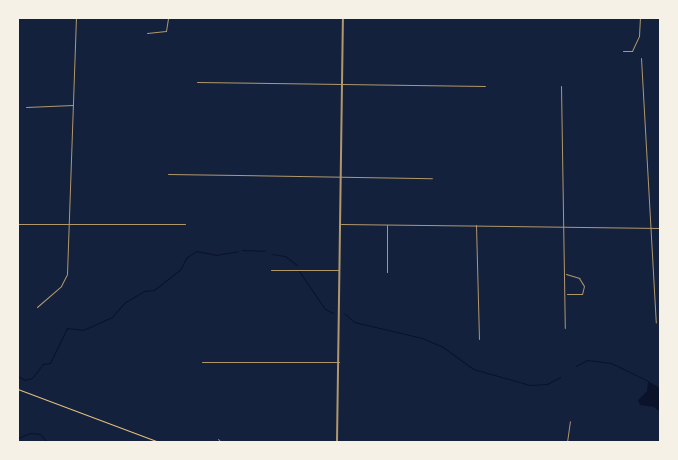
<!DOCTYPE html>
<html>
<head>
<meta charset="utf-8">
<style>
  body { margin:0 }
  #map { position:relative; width:678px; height:460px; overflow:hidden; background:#14213d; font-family:"Public Sans",sans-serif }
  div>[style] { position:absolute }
  .water>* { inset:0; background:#0b132b }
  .stream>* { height:1px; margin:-0.5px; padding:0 0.5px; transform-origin:0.5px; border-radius:0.5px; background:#0b132b }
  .path>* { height:0.5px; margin:-0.25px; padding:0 0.25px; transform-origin:0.25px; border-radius:0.25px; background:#e5c07b }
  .minor>* { height:1px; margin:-0.5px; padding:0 0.5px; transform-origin:0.5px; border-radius:0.5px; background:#b1986c }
  .tertiary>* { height:2px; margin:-1px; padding:0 1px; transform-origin:1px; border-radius:1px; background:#b1986c }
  span { translate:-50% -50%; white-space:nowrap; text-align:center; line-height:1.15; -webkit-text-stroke:5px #f6f1e7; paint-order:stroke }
  .frame { position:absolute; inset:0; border:19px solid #f6f1e7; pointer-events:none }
</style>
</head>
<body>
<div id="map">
  <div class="water">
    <i style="clip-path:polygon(648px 381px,660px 388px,660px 412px,654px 407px,640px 405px,638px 400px,647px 391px)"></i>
  </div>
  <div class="stream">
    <i style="left:242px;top:250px;width:23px;rotate:2deg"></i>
    <i style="left:272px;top:254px;width:13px;rotate:9deg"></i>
    <i style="left:285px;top:256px;width:15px;rotate:37deg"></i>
    <i style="left:299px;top:271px;width:46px;rotate:55.6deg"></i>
    <i style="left:325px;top:309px;width:9px;rotate:27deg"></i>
    <i style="left:344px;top:313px;width:13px;rotate:42deg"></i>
    <i style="left:354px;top:322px;width:70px;rotate:13.2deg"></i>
    <i style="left:422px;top:338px;width:23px;rotate:23deg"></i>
    <i style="left:443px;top:347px;width:37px;rotate:36deg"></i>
    <i style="left:473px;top:369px;width:59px;rotate:15.7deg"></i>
    <i style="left:530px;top:385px;width:17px;rotate:-3deg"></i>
    <i style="left:547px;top:384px;width:15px;rotate:-28deg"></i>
    <i style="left:576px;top:366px;width:13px;rotate:-29deg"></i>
    <i style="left:587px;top:360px;width:24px;rotate:7deg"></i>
    <i style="left:611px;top:363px;width:41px;rotate:25.9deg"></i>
    <i style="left:18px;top:376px;width:8px;rotate:30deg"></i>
    <i style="left:25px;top:380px;width:7px;rotate:-16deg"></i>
    <i style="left:32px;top:378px;width:18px;rotate:-52deg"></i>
    <i style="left:43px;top:364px;width:7px;rotate:-8deg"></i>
    <i style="left:50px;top:363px;width:39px;rotate:-64deg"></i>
    <i style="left:67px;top:328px;width:16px;rotate:7deg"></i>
    <i style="left:83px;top:330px;width:32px;rotate:-24deg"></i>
    <i style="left:112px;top:317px;width:18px;rotate:-49deg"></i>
    <i style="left:124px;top:303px;width:23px;rotate:-31deg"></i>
    <i style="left:144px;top:291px;width:10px;rotate:-6deg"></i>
    <i style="left:154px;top:290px;width:33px;rotate:-38deg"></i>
    <i style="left:180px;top:270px;width:13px;rotate:-63deg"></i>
    <i style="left:186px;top:258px;width:12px;rotate:-35deg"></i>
    <i style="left:196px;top:251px;width:20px;rotate:11deg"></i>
    <i style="left:216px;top:255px;width:22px;rotate:-10deg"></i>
    <i style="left:18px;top:438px;width:13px;rotate:-23deg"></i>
    <i style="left:30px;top:433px;width:10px;rotate:6deg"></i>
    <i style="left:40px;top:434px;width:11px;rotate:49deg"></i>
  </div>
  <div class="path">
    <i style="left:18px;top:389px;width:151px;rotate:20.6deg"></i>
  </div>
  <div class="minor">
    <i style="left:147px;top:33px;width:19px;rotate:-6deg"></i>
    <i style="left:166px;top:31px;width:13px;rotate:-81deg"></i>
    <i style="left:623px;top:51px;width:9px"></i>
    <i style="left:632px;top:51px;width:17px;rotate:-65deg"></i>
    <i style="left:639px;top:36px;width:18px;rotate:-87deg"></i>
    <i style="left:641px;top:58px;width:265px;rotate:86.8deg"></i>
    <i style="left:197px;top:82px;width:288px;rotate:0.8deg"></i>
    <i style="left:561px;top:86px;width:242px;rotate:89.1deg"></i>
    <i style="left:26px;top:107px;width:47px;rotate:-2.4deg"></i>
    <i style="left:168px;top:174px;width:264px;rotate:0.9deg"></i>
    <i style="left:18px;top:224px;width:167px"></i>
    <i style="left:341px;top:224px;width:319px;rotate:0.7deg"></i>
    <i style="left:476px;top:225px;width:114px;rotate:88.5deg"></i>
    <i style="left:271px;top:270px;width:68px"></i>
    <i style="left:387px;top:272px;width:47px;rotate:-90deg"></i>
    <i style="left:566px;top:274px;width:14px;rotate:17deg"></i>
    <i style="left:579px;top:278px;width:9px;rotate:58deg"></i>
    <i style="left:584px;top:286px;width:8px;rotate:104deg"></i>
    <i style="left:582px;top:294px;width:15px;rotate:180deg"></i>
    <i style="left:37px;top:307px;width:32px;rotate:-41deg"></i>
    <i style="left:61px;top:286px;width:13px;rotate:-63deg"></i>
    <i style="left:67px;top:274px;width:256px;rotate:-88deg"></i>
    <i style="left:202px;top:362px;width:137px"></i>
    <i style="left:218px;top:439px;width:4px;rotate:45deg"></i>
    <i style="left:567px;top:442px;width:21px;rotate:-82deg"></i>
  </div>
  <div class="tertiary">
    <i style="left:337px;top:442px;width:424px;rotate:-89.2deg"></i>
  </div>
  <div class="frame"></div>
</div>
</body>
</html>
